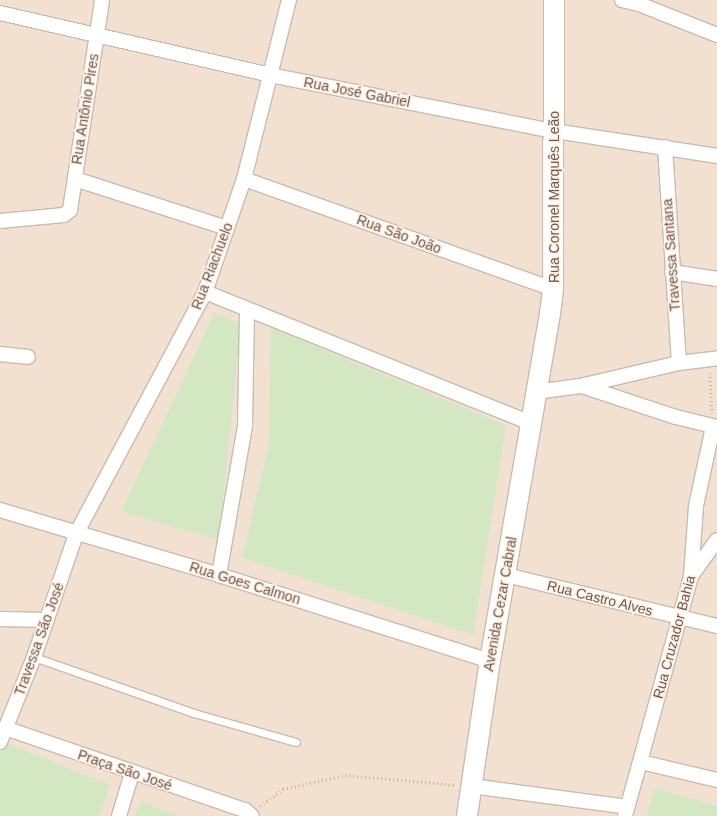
<!DOCTYPE html>
<html>
<head>
<meta charset="utf-8">
<style>
  body { margin:0 }
  #map { position:relative; width:717px; height:816px; overflow:hidden; background:#fbf0e2; font-family:Arial,sans-serif }
  div>[style] { position:absolute }
  .residential>* { inset:0; background:#f2e1d1; transform-origin:0 0 }
  .green>* { inset:0; background:#d3e7c2 }
  .path>* { height:2.5px; margin-top:-1.25px; transform-origin:0; background:repeating-linear-gradient(90deg,#d3b09f 0 1px,transparent 0 4px) }
  .roads { filter:drop-shadow(1px 0 #cdb9ad) drop-shadow(-1px 0 #cdb9ad) drop-shadow(0 1px #cdb9ad) drop-shadow(0 -1px #cdb9ad) }
  .service>* { height:7px; margin:-3.5px; padding:0 3.5px; transform-origin:3.5px; border-radius:3.5px; background:#fff }
  .minor>* { height:14px; margin:-7px; padding:0 7px; transform-origin:7px; border-radius:7px; background:#fff }
  .secondary>* { height:20px; margin:-10px; padding:0 10px; transform-origin:10px; border-radius:10px; background:#fff }
  span { translate:-50% -50%; white-space:nowrap; text-align:center; line-height:1.15; -webkit-text-stroke:3.5px #fef4e8; paint-order:stroke }
  .street-label { font-size:14px; color:#71554a }
</style>
</head>
<body>
<div id="map">
  <div class="residential">
    <i style="left:0;top:0;width:717px;height:816px"></i>
  </div>
  <div class="green">
    <i style="clip-path:polygon(215px 312px,241px 324px,219px 540px,121px 512px)"></i>
    <i style="clip-path:polygon(271px 328px,506px 425px,473px 635px,242px 558px,269px 444px)"></i>
    <i style="clip-path:polygon(4px 742px,110px 785px,99px 816px,0 816px,0 753px)"></i>
    <i style="clip-path:polygon(655px 788px,717px 806px,717px 816px,647px 816px)"></i>
    <i style="clip-path:polygon(141px 801px,177px 816px,135px 816px)"></i>
  </div>
  <div class="path">
    <i style="left:710px;top:373px;width:39px;rotate:87deg"></i>
    <i style="left:260px;top:806px;width:29px;rotate:-36deg"></i>
    <i style="left:283px;top:789px;width:64px;rotate:-12.7deg"></i>
    <i style="left:345px;top:775px;width:111px;rotate:5.1deg"></i>
  </div>
  <div class="roads">
    <div class="service">
      <i style="left:34px;top:657px;width:170px;rotate:19.3deg"></i>
      <i style="left:194px;top:713px;width:106px;rotate:15.9deg"></i>
    </div>
    <div class="minor">
      <i style="left:622px;top:0;width:17px;rotate:13deg"></i>
      <i style="left:639px;top:4px;width:84px;rotate:21.7deg"></i>
      <i style="left:0;top:13px;width:277px;rotate:12.9deg"></i>
      <i style="left:270px;top:75px;width:289px;rotate:11.2deg"></i>
      <i style="left:554px;top:131px;width:165px;rotate:8.7deg"></i>
      <i style="left:665px;top:147px;width:216px;rotate:86.3deg"></i>
      <i style="left:75px;top:179px;width:160px;rotate:17.9deg"></i>
      <i style="left:244px;top:179px;width:328px;rotate:19.6deg"></i>
      <i style="left:0;top:221px;width:64px;rotate:-5.4deg"></i>
      <i style="left:64px;top:215px;width:8px;rotate:-40deg"></i>
      <i style="left:70px;top:210px;width:212px;rotate:-81.3deg"></i>
      <i style="left:672px;top:272px;width:46px;rotate:8.8deg"></i>
      <i style="left:205px;top:292px;width:349px;rotate:21.9deg"></i>
      <i style="left:0;top:354px;width:28px;rotate:6deg"></i>
      <i style="left:582px;top:386px;width:99px;rotate:18.3deg"></i>
      <i style="left:676px;top:417px;width:42px;rotate:13.7deg"></i>
      <i style="left:536px;top:392px;width:44px;rotate:-7.8deg"></i>
      <i style="left:580px;top:386px;width:102px;rotate:-13.1deg"></i>
      <i style="left:679px;top:363px;width:38px;rotate:-7deg"></i>
      <i style="left:0;top:510px;width:228px;rotate:16.5deg"></i>
      <i style="left:219px;top:575px;width:284px;rotate:17.6deg"></i>
      <i style="left:219px;top:575px;width:151px;rotate:-80.1deg"></i>
      <i style="left:245px;top:426px;width:116px;rotate:-89deg"></i>
      <i style="left:506px;top:575px;width:217px;rotate:13.6deg"></i>
      <i style="left:691px;top:576px;width:44px;rotate:-54.2deg"></i>
      <i style="left:0;top:619px;width:47px;rotate:1.2deg"></i>
      <i style="left:5px;top:728px;width:254px;rotate:18.9deg"></i>
      <i style="left:245px;top:810px;width:9px;rotate:41deg"></i>
      <i style="left:0;top:742px;width:92px;rotate:-68.2deg"></i>
      <i style="left:34px;top:657px;width:130px;rotate:-71.1deg"></i>
      <i style="left:76px;top:534px;width:274px;rotate:-61.9deg"></i>
      <i style="left:205px;top:292px;width:120px;rotate:-71deg"></i>
      <i style="left:244px;top:179px;width:185px;rotate:-75.9deg"></i>
      <i style="left:641px;top:762px;width:78px;rotate:13.3deg"></i>
      <i style="left:471px;top:786px;width:158px;rotate:7.6deg"></i>
      <i style="left:119px;top:816px;width:45px;rotate:-73.2deg"></i>
      <i style="left:625px;top:816px;width:249px;rotate:-74.6deg"></i>
      <i style="left:691px;top:576px;width:70px;rotate:-85.9deg"></i>
      <i style="left:696px;top:506px;width:81px;rotate:-77.9deg"></i>
    </div>
    <div class="secondary">
      <i style="left:467px;top:816px;width:157px;rotate:-81.6deg"></i>
      <i style="left:490px;top:661px;width:352px;rotate:-80.2deg"></i>
      <i style="left:550px;top:314px;width:25px;rotate:-83deg"></i>
      <i style="left:553px;top:289px;width:289px;rotate:-89.8deg"></i>
    </div>
  </div>
  <div class="street-label">
    <span style="left:357px;top:92px;rotate:11deg">Rua José Gabriel</span>
    <span style="left:85px;top:109px;rotate:-81deg">Rua Antônio Pires</span>
    <span style="left:554px;top:197px;rotate:-90deg">Rua Coronel Marquês Leão</span>
    <span style="left:399px;top:234px;rotate:20deg">Rua São João</span>
    <span style="left:671px;top:255px;rotate:-94deg">Travessa Santana</span>
    <span style="left:212px;top:266px;rotate:-69deg">Rua Riachuelo</span>
    <span style="left:245px;top:583px;rotate:17deg">Rua Goes Calmon</span>
    <span style="left:600px;top:598px;rotate:14deg">Rua Castro Alves</span>
    <span style="left:500px;top:604px;rotate:-80deg">Avenida Cezar Cabral</span>
    <span style="left:674px;top:637px;rotate:-75deg">Rua Cruzador Bahia</span>
    <span style="left:39px;top:639px;rotate:-70deg">Travessa São José</span>
    <span style="left:125px;top:770px;rotate:19deg">Praça São José</span>
  </div>
</div>
</body>
</html>
